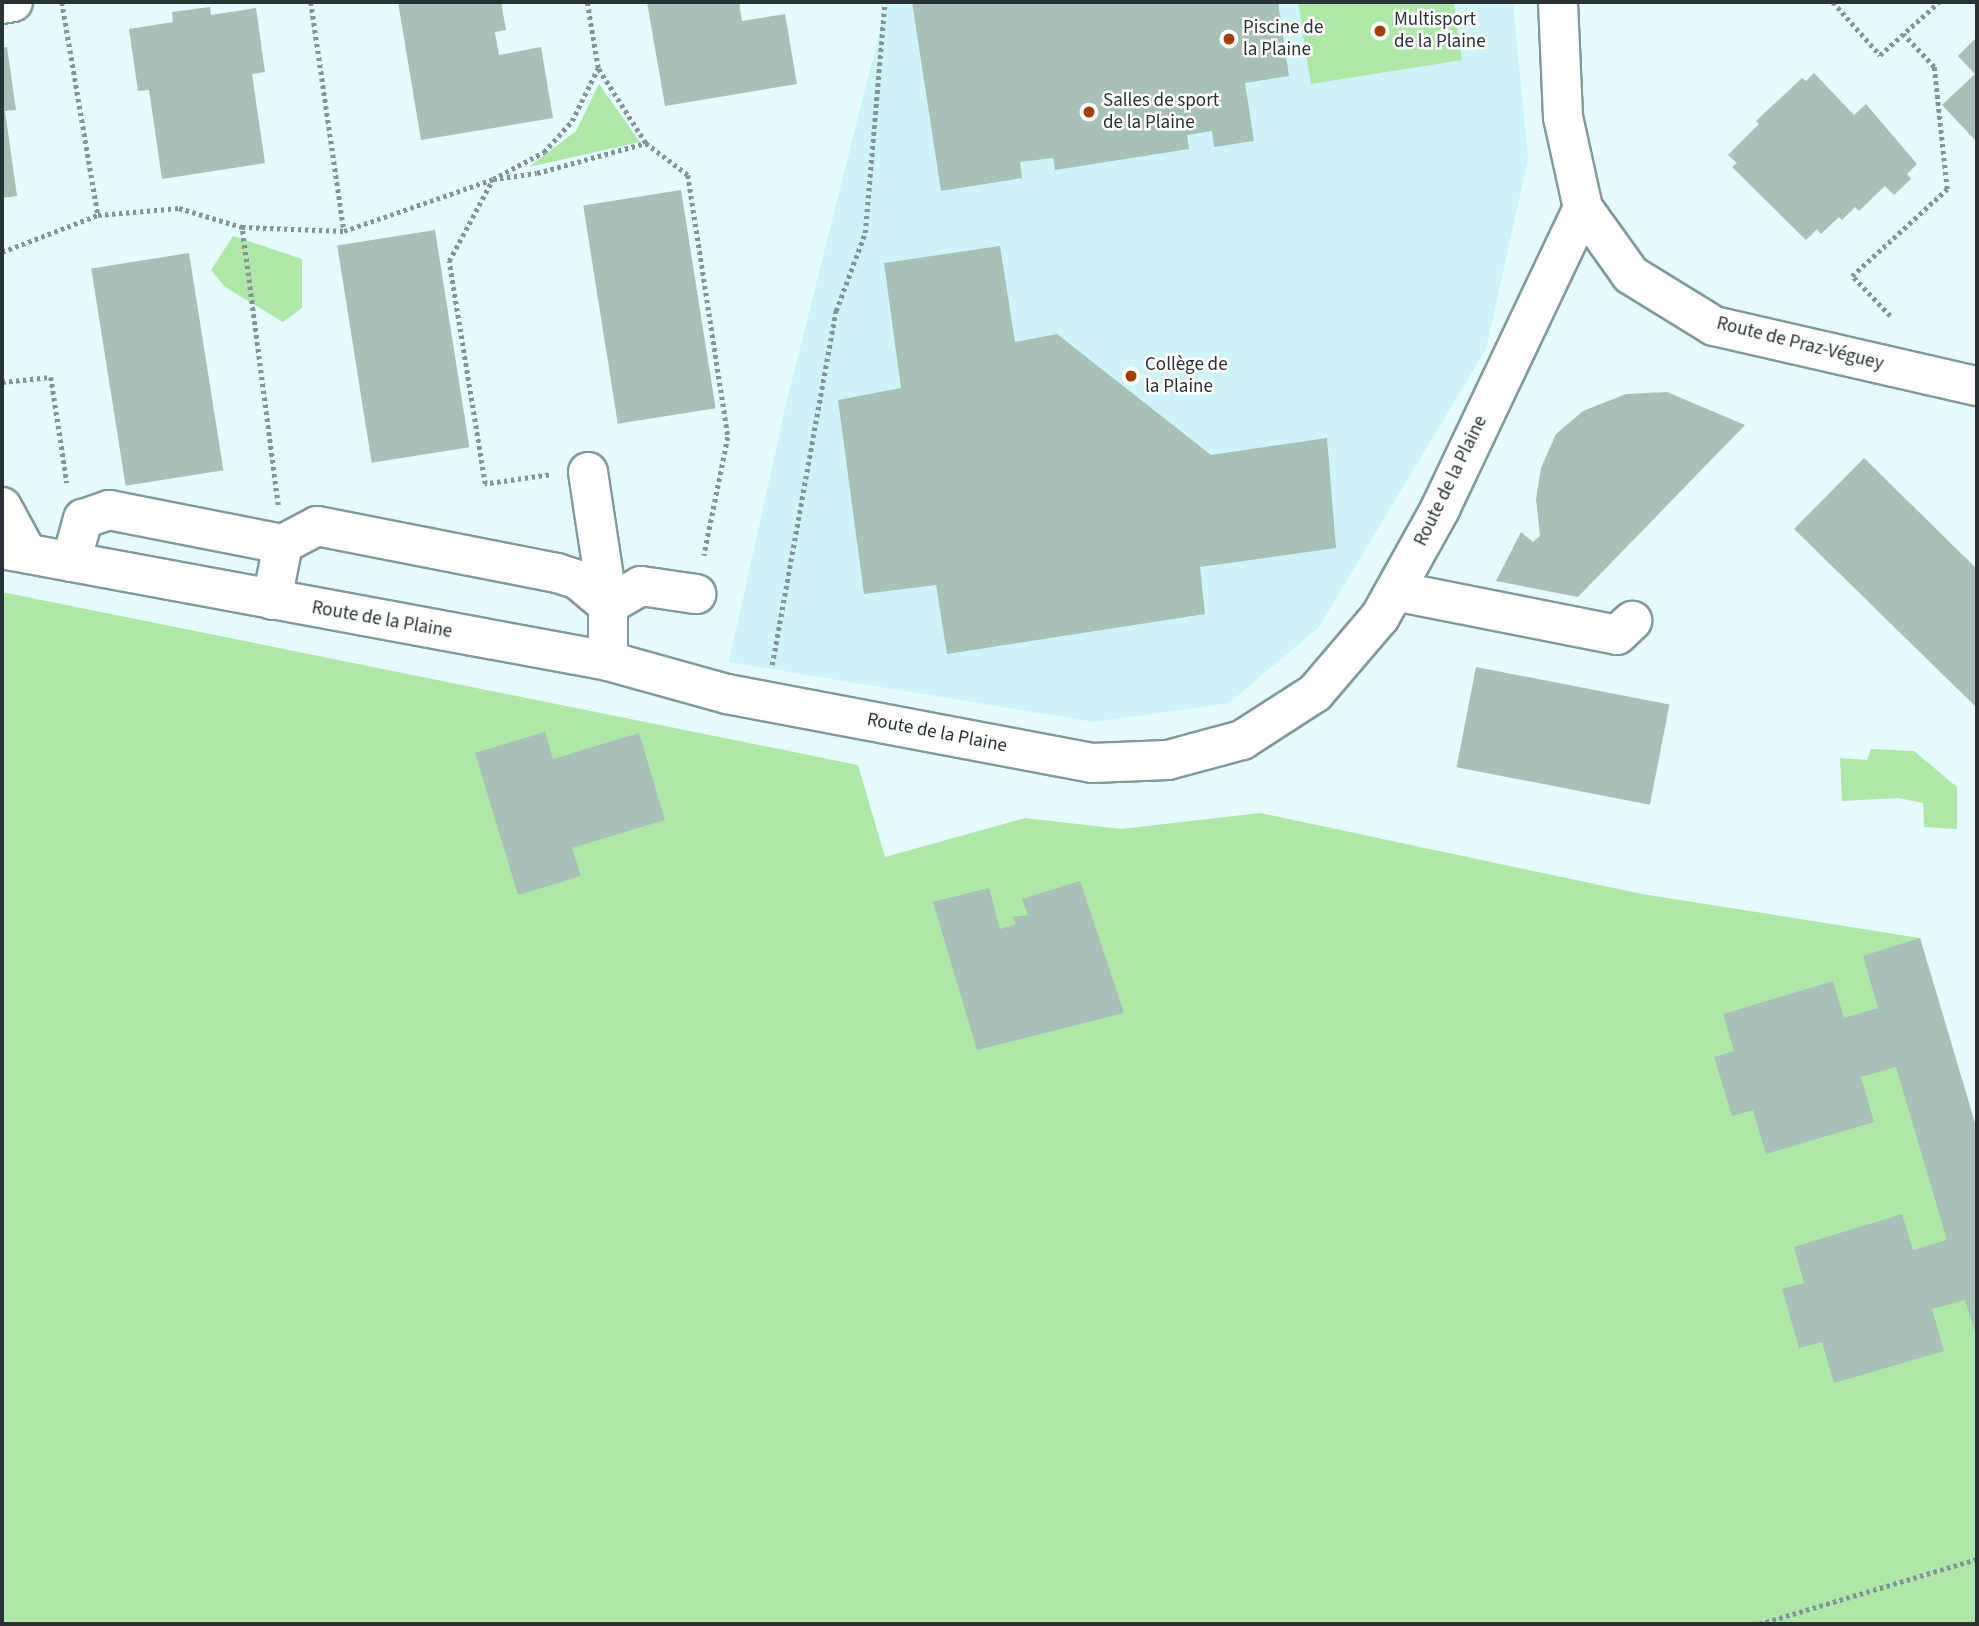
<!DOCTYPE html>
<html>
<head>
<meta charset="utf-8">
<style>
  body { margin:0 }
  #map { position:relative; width:1979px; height:1626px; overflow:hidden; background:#e5fbff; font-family:"Source Sans 3",sans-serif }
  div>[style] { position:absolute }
  .built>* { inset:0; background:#cef3f9 }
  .green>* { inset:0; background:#aee7a8 }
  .building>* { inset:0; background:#a7c0b8; transform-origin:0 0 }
  .path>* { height:4.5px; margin-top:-2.25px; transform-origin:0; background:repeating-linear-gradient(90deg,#849497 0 3.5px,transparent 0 7px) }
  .roads { filter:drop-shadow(2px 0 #809a9e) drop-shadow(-2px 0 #809a9e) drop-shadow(0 2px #809a9e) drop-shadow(0 -2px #809a9e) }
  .minor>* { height:38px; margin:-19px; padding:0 19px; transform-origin:19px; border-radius:19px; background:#fff }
  .dots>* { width:19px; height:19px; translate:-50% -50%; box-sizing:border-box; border:4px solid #fff; border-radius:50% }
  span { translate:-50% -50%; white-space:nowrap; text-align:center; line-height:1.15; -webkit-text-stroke:5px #fff; paint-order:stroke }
  .poi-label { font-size:19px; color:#293335 }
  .left { translate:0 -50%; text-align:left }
  .street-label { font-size:19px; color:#293335 }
  .frame { position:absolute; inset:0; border:4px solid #293335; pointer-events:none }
</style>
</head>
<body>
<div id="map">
  <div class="built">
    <i style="clip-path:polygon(887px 2px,1513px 2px,1528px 159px,1486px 349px,1319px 627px,1229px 703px,1094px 722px,729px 662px,786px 404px)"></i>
  </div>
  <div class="green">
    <i style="clip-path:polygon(1298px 2px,1454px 2px,1462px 60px,1311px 84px)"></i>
    <i style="clip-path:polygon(599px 84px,640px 142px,529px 167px,576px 131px)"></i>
    <i style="clip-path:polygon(233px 236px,302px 259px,302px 308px,283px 322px,225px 287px,211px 270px)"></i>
    <i style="clip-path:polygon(2px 592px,858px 765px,885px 857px,1025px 818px,1121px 829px,1260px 813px,1642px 894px,1920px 938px,1977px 1130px,1977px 1624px,2px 1624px)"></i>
    <i style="clip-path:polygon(1871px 749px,1914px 751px,1957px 787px,1957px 829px,1924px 827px,1923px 803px,1898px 798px,1842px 801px,1840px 758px,1867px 760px)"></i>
  </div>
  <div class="building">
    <i style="clip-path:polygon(398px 2px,501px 2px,506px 30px,495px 32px,499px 55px,541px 47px,553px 118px,421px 140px)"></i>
    <i style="clip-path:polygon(647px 2px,739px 2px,742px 21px,785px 14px,797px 84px,665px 106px)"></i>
    <i style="clip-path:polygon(912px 2px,1278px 2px,1289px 76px,1245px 83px,1254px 141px,1214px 147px,1212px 131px,1187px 135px,1189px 149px,1055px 170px,1053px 158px,1020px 162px,1022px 178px,941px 191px)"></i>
    <i style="clip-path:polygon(210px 7px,211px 15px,256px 8px,265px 72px,252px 74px,265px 163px,162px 179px,149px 90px,138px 91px,129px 29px,173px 22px,172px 12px)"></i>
    <i style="clip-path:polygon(1977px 37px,1977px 142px,1942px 105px,1975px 74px,1958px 56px)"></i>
    <i style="clip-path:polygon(7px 47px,16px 110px,5px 111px,17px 196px,2px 198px,2px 48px)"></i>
    <i style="clip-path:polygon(1814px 73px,1854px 115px,1866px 104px,1917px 164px,1907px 174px,1911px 179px,1894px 195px,1885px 186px,1859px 211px,1855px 207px,1842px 220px,1839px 217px,1821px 234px,1817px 229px,1806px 240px,1732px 167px,1737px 163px,1728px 155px,1759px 124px,1756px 121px,1802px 78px,1806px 81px)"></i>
    <i style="left:681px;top:190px;width:221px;height:99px;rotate:81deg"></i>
    <i style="left:435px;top:230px;width:220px;height:99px;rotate:81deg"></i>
    <i style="clip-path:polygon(1000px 246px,1015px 342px,1057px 334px,1211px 455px,1327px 438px,1336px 548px,1200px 567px,1205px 614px,947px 654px,936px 585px,864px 594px,838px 400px,901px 388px,884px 263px)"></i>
    <i style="left:189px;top:253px;width:220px;height:99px;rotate:81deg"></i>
    <i style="clip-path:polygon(1667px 392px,1745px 425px,1578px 597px,1496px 581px,1521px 532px,1533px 542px,1540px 536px,1536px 499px,1541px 468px,1556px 434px,1583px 411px,1626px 394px)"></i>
    <i style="clip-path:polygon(1864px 458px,1977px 569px,1977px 708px,1794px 529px)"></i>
    <i style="left:1476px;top:667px;width:197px;height:102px;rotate:11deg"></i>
    <i style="clip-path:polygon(545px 732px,553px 759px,639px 733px,665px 820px,572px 848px,581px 876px,518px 895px,475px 753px)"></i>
    <i style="clip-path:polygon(1080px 881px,1124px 1013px,977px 1050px,933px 902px,989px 888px,1000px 929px,1016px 924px,1013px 917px,1028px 915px,1022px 899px)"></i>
    <i style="clip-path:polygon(1920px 938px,1977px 1130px,1977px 1338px,1965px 1300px,1932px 1309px,1944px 1351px,1834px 1383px,1822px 1342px,1799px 1348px,1782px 1289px,1804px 1283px,1794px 1247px,1902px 1214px,1913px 1250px,1947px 1240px,1896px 1067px,1861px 1077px,1874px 1122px,1766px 1154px,1753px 1110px,1732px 1116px,1714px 1057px,1734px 1051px,1723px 1014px,1833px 981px,1844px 1018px,1878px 1008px,1863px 956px)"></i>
  </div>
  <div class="path">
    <i style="left:62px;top:2px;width:216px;rotate:80.4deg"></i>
    <i style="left:311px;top:2px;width:231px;rotate:81.8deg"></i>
    <i style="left:1833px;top:2px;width:71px;rotate:48.4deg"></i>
    <i style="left:1880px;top:55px;width:79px;rotate:-41.9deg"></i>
    <i style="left:599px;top:69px;width:88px;rotate:57.6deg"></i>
    <i style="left:646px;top:143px;width:53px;rotate:37.3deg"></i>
    <i style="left:688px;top:175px;width:265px;rotate:81.3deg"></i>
    <i style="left:728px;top:437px;width:121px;rotate:101.4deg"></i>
    <i style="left:2px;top:252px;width:103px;rotate:-21.1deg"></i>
    <i style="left:98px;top:215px;width:81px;rotate:-4.9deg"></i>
    <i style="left:179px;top:208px;width:66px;rotate:16.8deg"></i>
    <i style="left:1890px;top:316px;width:55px;rotate:-133.5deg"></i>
    <i style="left:1852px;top:276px;width:129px;rotate:-42.5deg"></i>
    <i style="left:1947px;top:189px;width:123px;rotate:-96.1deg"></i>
    <i style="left:1934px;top:67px;width:45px;rotate:-133.2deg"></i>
    <i style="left:2px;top:382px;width:49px;rotate:-5.8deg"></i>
    <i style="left:51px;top:377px;width:107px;rotate:81.4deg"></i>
    <i style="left:549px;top:475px;width:65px;rotate:172deg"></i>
    <i style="left:485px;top:484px;width:226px;rotate:-99.2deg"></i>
    <i style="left:449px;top:261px;width:93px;rotate:-61.8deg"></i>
    <i style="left:493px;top:179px;width:44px;rotate:-7.8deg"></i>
    <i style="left:537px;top:173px;width:113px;rotate:-15.4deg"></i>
    <i style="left:278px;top:505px;width:280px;rotate:-97.4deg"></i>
    <i style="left:242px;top:227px;width:102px;rotate:2.2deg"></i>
    <i style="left:344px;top:231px;width:158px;rotate:-19.2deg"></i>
    <i style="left:493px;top:179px;width:58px;rotate:-27.9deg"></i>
    <i style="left:544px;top:152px;width:42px;rotate:-47.9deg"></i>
    <i style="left:572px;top:121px;width:59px;rotate:-63.9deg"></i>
    <i style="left:598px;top:68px;width:67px;rotate:-99.5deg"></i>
    <i style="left:772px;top:665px;width:360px;rotate:-79.8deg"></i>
    <i style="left:836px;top:311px;width:83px;rotate:-69.6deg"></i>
    <i style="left:865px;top:233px;width:232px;rotate:-85.1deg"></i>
    <i style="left:1759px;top:1624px;width:227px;rotate:-16.6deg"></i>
  </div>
  <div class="roads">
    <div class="minor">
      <i style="left:1558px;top:2px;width:115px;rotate:87.5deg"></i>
      <i style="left:1563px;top:117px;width:93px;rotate:77.6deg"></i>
      <i style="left:1583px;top:208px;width:82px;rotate:54.4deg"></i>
      <i style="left:1631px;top:275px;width:97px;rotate:31.6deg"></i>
      <i style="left:1714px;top:326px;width:270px;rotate:12.9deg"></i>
      <i style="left:2px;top:4px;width:11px;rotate:-10deg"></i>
      <i style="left:588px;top:472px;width:134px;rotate:81.4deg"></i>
      <i style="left:608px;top:605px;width:38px;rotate:-30deg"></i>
      <i style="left:641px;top:586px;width:56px;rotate:8.3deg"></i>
      <i style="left:2px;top:507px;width:52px;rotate:61.5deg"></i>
      <i style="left:283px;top:544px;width:38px;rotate:-28deg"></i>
      <i style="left:317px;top:526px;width:245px;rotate:11.1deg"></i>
      <i style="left:557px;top:573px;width:22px;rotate:18deg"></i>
      <i style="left:578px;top:580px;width:39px;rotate:40deg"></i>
      <i style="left:608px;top:605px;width:56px;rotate:90deg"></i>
      <i style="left:2px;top:549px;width:616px;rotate:10.47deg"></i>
      <i style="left:608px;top:661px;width:123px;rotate:15.5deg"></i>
      <i style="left:727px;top:694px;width:371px;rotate:10.7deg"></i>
      <i style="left:1092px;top:763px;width:76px;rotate:-2.3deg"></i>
      <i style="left:1168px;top:760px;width:77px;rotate:-15.1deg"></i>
      <i style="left:1242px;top:740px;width:87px;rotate:-32.8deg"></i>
      <i style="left:1315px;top:693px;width:100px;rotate:-49.5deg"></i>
      <i style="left:1380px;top:617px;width:124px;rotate:-60.9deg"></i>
      <i style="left:1440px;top:509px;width:333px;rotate:-64.6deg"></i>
      <i style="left:71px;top:562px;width:45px;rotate:-74.4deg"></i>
      <i style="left:83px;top:519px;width:28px;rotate:-19deg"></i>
      <i style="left:109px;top:510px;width:177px;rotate:11.1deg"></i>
      <i style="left:283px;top:544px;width:57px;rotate:101.1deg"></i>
      <i style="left:1395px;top:591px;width:226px;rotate:11.2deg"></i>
      <i style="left:1617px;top:635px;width:21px;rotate:-43deg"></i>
    </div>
  </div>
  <div class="dots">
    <i style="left:1380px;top:31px;background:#a23f06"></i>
    <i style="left:1229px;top:39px;background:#a23f06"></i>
    <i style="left:1089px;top:112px;background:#a23f06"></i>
    <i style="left:1131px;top:376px;background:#a23f06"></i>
  </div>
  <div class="poi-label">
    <span class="left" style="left:1394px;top:31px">Multisport<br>de la Plaine</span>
    <span class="left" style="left:1243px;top:39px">Piscine de<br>la Plaine</span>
    <span class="left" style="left:1103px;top:112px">Salles de sport<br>de la Plaine</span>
    <span class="left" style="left:1145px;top:376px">Collège de<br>la Plaine</span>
  </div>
  <div class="street-label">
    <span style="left:1800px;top:344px;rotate:14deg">Route de Praz-Véguey</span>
    <span style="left:1451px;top:481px;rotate:-64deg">Route de la Plaine</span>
    <span style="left:382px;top:620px;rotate:10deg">Route de la Plaine</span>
    <span style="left:937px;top:733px;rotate:11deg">Route de la Plaine</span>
  </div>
  <div class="frame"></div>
</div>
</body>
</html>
